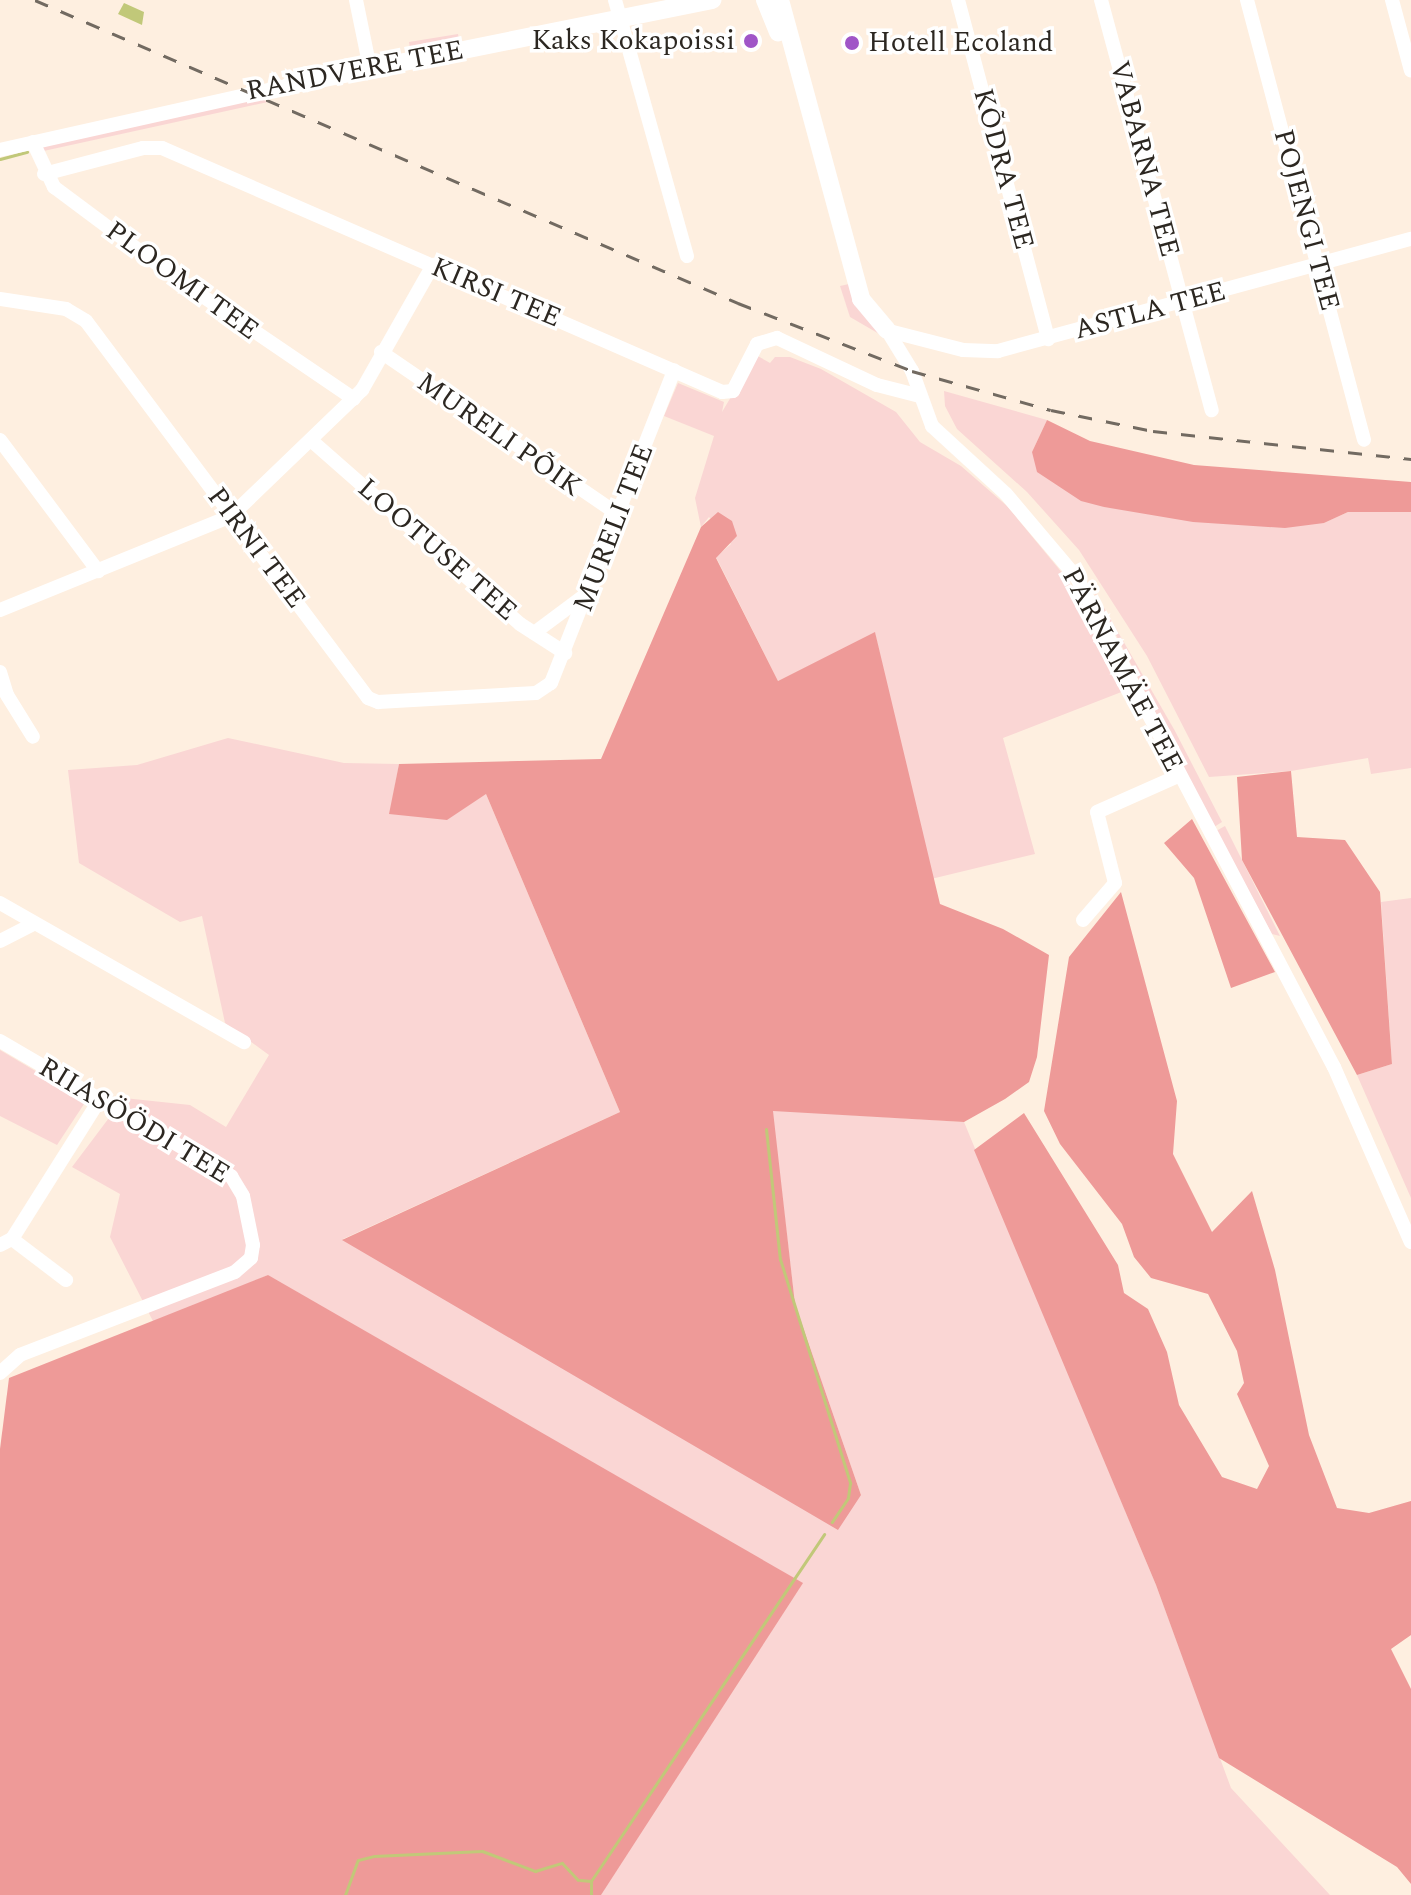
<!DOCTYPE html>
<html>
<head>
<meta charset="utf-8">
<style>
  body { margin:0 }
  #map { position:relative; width:1411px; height:1895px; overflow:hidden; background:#feefe0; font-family:Spectral,serif }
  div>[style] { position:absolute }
  .green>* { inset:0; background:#fad6d4 }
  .forest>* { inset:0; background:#ee9a98 }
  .water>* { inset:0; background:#c1c879 }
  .stream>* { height:3px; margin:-1.5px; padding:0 1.5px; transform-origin:1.5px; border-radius:1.5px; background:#c1c879 }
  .minor>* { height:14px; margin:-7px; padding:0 7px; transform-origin:7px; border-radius:7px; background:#fff }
  .major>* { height:18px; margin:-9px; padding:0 9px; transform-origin:9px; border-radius:9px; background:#fff }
  .rail>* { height:3px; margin-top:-1.5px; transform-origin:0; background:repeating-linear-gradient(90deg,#726a61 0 14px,transparent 0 28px) }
  .dots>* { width:22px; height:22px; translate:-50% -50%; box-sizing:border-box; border:4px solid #fff; border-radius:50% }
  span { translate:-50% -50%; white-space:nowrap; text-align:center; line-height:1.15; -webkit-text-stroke:7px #fff; paint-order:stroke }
  .poi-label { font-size:28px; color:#2c2721 }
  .right { translate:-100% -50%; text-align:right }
  .left { translate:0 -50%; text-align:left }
  .street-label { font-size:28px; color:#2c2721 }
</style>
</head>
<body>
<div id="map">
  <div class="green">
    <i style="clip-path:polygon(458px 34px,460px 44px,411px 54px,409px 42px)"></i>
    <i style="clip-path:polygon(255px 96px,268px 102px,39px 152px,40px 146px)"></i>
    <i style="clip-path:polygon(849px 284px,881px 335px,850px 317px,840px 286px)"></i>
    <i style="clip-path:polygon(756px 355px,770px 363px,775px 357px,790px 357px,821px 369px,896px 412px,920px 442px,961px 466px,1007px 506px,1068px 580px,1124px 691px,1003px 738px,1035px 854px,931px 879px,875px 633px,778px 681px,716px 557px,731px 544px,709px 517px,701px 527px,695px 498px,714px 436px,664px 416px,678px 383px,724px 402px,722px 412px)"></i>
    <i style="clip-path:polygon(944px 391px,1047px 420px,1032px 452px,1104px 507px,1324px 523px,1348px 512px,1411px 512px,1411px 768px,1371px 774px,1368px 758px,1291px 771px,1209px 777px,1147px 656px,1079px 550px,1027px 492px,957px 429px,945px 406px)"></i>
    <i style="clip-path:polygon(1088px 580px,1175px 731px,1222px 822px,1214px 827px)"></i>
    <i style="clip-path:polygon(228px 738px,344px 763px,399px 764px,390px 813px,486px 794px,620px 1112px,343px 1239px,861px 1495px,795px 1304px,772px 1110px,964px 1122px,1156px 1585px,1231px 1788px,1330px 1895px,601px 1895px,268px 1275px,155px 1325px,110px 1237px,120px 1194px,72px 1167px,124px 1098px,190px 1105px,226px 1127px,269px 1055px,225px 1023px,202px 916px,180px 922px,79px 863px,68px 770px,137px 765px)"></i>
    <i style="clip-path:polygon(1225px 826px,1280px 936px,1272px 934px,1216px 831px)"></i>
    <i style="clip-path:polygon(1411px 898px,1411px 1198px,1357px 1075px,1392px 1064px,1381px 902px)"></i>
    <i style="clip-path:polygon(0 1050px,86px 1101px,57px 1145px,0 1116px)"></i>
  </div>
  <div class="forest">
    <i style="clip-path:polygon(1047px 420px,1090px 441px,1194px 465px,1411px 482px,1411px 512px,1348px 512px,1324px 523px,1285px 528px,1193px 522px,1104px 507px,1081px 501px,1037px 472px,1032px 452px)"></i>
    <i style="clip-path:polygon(718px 512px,732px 521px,737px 536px,716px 558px,778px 681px,875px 632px,940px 904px,1003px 929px,1049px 955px,1037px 1057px,1029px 1082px,1005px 1099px,964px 1122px,773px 1111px,795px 1304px,861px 1495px,838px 1530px,342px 1240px,620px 1112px,486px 794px,447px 820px,389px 814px,399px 764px,601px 759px,701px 527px)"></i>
    <i style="clip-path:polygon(1291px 771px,1297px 837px,1345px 840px,1380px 892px,1392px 1064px,1357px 1075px,1242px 860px,1237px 777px)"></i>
    <i style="clip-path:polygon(1192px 819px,1275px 972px,1231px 988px,1194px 878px,1164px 843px)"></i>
    <i style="clip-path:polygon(1121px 892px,1177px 1101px,1173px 1154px,1212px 1232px,1252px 1191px,1275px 1270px,1309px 1435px,1337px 1508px,1369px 1513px,1411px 1501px,1411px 1635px,1391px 1649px,1411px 1689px,1411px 1884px,1397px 1867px,1219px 1758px,1156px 1585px,974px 1150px,1024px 1113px,1118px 1265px,1124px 1293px,1148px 1309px,1167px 1352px,1179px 1405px,1222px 1477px,1257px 1489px,1269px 1466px,1237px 1394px,1244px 1383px,1237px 1351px,1208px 1294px,1151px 1278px,1134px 1257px,1122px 1224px,1060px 1144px,1044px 1111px,1069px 957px)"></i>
    <i style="clip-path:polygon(268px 1275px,803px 1583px,601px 1895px,0 1895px,0 1449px,9px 1378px)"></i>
  </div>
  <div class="water">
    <i style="clip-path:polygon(124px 3px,144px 12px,142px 25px,118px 14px)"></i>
  </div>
  <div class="stream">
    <i style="left:0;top:159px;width:28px;rotate:-15deg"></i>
    <i style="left:766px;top:1129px;width:131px;rotate:83.9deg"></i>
    <i style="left:780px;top:1259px;width:235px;rotate:72.6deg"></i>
    <i style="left:850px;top:1483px;width:15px;rotate:98deg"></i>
    <i style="left:848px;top:1498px;width:29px;rotate:124deg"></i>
    <i style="left:580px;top:1880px;width:11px;rotate:5deg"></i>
    <i style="left:591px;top:1881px;width:14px;rotate:90deg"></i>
    <i style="left:591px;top:1881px;width:418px;rotate:-56.1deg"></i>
    <i style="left:345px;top:1895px;width:37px;rotate:-70deg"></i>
    <i style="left:358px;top:1860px;width:16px;rotate:-14deg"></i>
    <i style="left:374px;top:1856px;width:108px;rotate:-2.7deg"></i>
    <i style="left:482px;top:1851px;width:57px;rotate:20.7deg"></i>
    <i style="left:535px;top:1871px;width:28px;rotate:-17deg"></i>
    <i style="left:562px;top:1863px;width:23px;rotate:47deg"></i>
  </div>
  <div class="minor">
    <i style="left:356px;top:0;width:69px;rotate:78.4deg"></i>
    <i style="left:615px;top:0;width:266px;rotate:74.3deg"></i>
    <i style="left:958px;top:0;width:351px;rotate:75.1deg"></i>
    <i style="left:1101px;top:0;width:425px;rotate:74.9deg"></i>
    <i style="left:1247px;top:0;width:455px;rotate:75.1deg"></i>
    <i style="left:1392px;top:0;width:73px;rotate:75deg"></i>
    <i style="left:33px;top:142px;width:50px;rotate:65deg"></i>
    <i style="left:54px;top:187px;width:152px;rotate:36.7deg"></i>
    <i style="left:176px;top:278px;width:215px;rotate:34.2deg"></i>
    <i style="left:0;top:150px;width:297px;rotate:-12.6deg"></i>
    <i style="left:44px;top:174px;width:102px;rotate:-14.7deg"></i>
    <i style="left:143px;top:148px;width:19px"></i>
    <i style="left:162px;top:148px;width:611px;rotate:23.54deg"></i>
    <i style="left:722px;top:392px;width:11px;rotate:-5deg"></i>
    <i style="left:733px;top:391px;width:53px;rotate:-62.9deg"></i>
    <i style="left:757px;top:344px;width:21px;rotate:-17deg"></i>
    <i style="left:777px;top:338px;width:110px;rotate:25.2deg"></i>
    <i style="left:877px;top:385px;width:44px;rotate:14.3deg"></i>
    <i style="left:0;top:299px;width:67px;rotate:8.6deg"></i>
    <i style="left:66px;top:309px;width:23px;rotate:31deg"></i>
    <i style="left:86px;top:321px;width:471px;rotate:53.2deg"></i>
    <i style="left:368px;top:698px;width:11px;rotate:22deg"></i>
    <i style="left:378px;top:702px;width:158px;rotate:-3.3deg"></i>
    <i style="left:536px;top:693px;width:18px;rotate:-34deg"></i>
    <i style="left:551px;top:683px;width:336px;rotate:-68.5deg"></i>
    <i style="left:887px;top:330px;width:48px;rotate:58.6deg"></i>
    <i style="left:912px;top:371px;width:59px;rotate:70deg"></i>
    <i style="left:932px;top:426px;width:100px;rotate:42.6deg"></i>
    <i style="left:1006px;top:494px;width:110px;rotate:49.8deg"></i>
    <i style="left:1077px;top:578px;width:552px;rotate:62.28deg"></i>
    <i style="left:1334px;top:1067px;width:191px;rotate:66.3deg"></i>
    <i style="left:889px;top:331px;width:76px;rotate:14.4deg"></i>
    <i style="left:963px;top:350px;width:35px;rotate:2deg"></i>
    <i style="left:998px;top:351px;width:428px;rotate:-15.2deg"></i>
    <i style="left:381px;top:352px;width:288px;rotate:34.4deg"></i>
    <i style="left:0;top:440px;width:164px;rotate:53.2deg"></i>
    <i style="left:313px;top:442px;width:276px;rotate:41.3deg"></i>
    <i style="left:520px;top:624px;width:54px;rotate:32.8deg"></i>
    <i style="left:0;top:610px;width:249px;rotate:-22.1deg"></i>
    <i style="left:231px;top:516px;width:182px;rotate:-43.9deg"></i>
    <i style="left:362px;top:390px;width:144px;rotate:-60.4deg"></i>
    <i style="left:534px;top:633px;width:69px;rotate:-36.7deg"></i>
    <i style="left:0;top:672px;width:24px;rotate:73deg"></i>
    <i style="left:7px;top:695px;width:49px;rotate:58.2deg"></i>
    <i style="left:0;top:903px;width:281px;rotate:29.7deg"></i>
    <i style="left:1083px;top:920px;width:49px;rotate:-49.1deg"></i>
    <i style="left:1115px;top:883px;width:73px;rotate:-104.2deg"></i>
    <i style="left:1097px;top:812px;width:89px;rotate:-24deg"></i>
    <i style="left:0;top:941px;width:39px;rotate:-27deg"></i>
    <i style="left:0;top:1041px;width:268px;rotate:30.3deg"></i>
    <i style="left:231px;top:1176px;width:23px;rotate:59deg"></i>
    <i style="left:243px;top:1196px;width:50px;rotate:78.5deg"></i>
    <i style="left:253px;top:1245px;width:13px;rotate:99deg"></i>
    <i style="left:251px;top:1258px;width:21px;rotate:139deg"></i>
    <i style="left:235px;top:1272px;width:230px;rotate:158.9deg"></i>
    <i style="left:20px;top:1355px;width:27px;rotate:138deg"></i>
    <i style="left:12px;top:1239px;width:68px;rotate:37.2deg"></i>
    <i style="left:0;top:1245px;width:13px;rotate:-27deg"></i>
    <i style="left:12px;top:1239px;width:165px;rotate:-57.8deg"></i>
  </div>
  <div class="major">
    <i style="left:765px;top:0;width:35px;rotate:68deg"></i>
    <i style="left:780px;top:0;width:310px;rotate:74.8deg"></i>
    <i style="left:861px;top:299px;width:40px;rotate:50deg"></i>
    <i style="left:290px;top:85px;width:431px;rotate:-11.4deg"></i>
  </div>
  <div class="rail">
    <i style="left:35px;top:0;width:766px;rotate:23.32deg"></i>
    <i style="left:738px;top:303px;width:187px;rotate:21.3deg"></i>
    <i style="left:912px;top:371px;width:144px;rotate:15.7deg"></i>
    <i style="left:1051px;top:410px;width:104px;rotate:11.6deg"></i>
    <i style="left:1153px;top:431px;width:260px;rotate:6.2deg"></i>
  </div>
  <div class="dots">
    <i style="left:751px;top:41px;background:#a055c7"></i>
    <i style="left:852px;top:43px;background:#a055c7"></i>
  </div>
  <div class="poi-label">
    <span class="right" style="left:735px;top:41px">Kaks Kokapoissi</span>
    <span class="left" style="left:868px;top:43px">Hotell Ecoland</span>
  </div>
  <div class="street-label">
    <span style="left:355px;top:71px;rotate:-11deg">RANDVERE TEE</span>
    <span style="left:1144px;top:159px;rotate:75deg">VABARNA TEE</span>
    <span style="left:1003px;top:169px;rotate:75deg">KÕDRA TEE</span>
    <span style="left:1306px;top:220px;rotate:75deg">POJENGI TEE</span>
    <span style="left:182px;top:281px;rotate:36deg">PLOOMI TEE</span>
    <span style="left:496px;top:293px;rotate:23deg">KIRSI TEE</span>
    <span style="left:1150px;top:311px;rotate:-15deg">ASTLA TEE</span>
    <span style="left:499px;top:435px;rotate:35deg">MURELI PÕIK</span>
    <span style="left:614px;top:528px;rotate:-69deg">MURELI TEE</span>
    <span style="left:256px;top:548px;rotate:53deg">PIRNI TEE</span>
    <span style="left:437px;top:550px;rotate:41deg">LOOTUSE TEE</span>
    <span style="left:1122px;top:670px;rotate:62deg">PÄRNAMÄE TEE</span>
    <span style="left:134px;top:1121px;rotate:31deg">RIIASÖÖDI TEE</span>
  </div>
</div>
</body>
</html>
